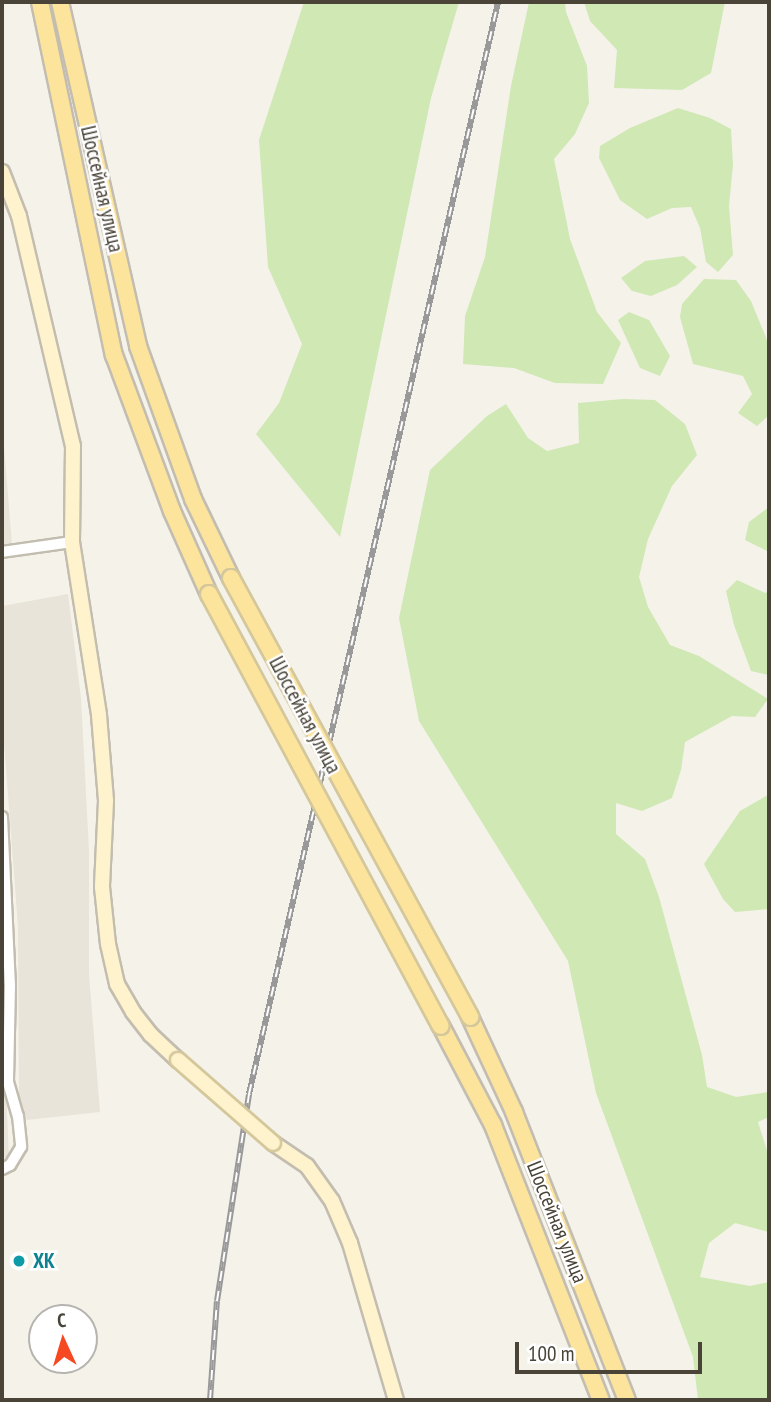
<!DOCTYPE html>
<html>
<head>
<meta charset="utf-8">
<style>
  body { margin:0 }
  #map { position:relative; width:771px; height:1402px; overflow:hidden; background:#f5f2ea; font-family:"PT Sans Narrow",sans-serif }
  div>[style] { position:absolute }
  .residential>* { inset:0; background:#e9e4d9 }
  .green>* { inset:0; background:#cfe8b4 }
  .roads { filter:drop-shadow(2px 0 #c3bdb0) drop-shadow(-2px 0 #c3bdb0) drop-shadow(0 2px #c3bdb0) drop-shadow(0 -2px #c3bdb0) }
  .street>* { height:10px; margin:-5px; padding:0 5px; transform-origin:5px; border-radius:5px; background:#fff }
  .secondary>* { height:14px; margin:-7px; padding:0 7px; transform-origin:7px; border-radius:7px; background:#fef3cc }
  .primary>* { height:16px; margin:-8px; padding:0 8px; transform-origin:8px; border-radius:8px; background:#fce49c }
  .rail>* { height:6px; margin-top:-3px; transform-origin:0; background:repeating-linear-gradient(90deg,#fff 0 10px,#999 0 20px); box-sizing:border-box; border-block:2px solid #999 }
  .bridges { filter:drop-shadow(2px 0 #d4c79b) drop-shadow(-2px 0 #d4c79b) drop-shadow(0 2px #d4c79b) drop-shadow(0 -2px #d4c79b) }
  .secondary-bridge>* { height:14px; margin:-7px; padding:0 7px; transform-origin:7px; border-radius:7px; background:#fef3cc }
  .primary-bridge>* { height:16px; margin:-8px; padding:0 8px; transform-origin:8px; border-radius:8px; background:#fce49c }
  .dots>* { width:19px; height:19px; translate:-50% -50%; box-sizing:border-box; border:4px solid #fff; border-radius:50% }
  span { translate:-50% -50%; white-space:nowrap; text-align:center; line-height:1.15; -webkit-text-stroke:5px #fff; paint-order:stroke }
  .street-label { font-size:21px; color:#494338 }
  .culture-label { font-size:21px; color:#0d838f; font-weight:700 }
  .left { translate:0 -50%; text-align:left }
  .frame { position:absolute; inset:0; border:4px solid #494338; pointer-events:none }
  .north { position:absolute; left:28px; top:1304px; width:70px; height:70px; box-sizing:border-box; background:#fff; border:2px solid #b6b4af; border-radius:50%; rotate:356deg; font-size:19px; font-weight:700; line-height:28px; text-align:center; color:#494338 }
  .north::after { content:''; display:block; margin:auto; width:24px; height:32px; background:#f64821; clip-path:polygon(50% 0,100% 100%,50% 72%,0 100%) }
  .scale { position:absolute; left:515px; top:1342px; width:187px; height:32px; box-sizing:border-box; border:4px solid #494338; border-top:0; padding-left:9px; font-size:21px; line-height:24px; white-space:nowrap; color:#494338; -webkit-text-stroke:5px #fff; paint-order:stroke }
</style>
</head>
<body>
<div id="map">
  <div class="residential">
    <i style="clip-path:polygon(2px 421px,12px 544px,2px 545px)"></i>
    <i style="clip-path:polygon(68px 594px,81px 698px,89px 851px,89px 974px,100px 1112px,27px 1120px,19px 1097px,18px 927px,2px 716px,2px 606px)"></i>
    <i style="clip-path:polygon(2px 1001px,9px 1157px,2px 1158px)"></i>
  </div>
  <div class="green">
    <i style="clip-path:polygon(304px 2px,459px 2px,431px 98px,340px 537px,256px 434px,279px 403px,302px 344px,268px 267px,259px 140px)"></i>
    <i style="clip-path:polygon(529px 2px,565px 2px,566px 12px,587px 66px,589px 103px,575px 134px,554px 159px,570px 239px,583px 274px,597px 312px,621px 343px,603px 384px,555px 383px,514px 368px,463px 364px,465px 316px,485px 257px,511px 86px)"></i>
    <i style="clip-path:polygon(584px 2px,725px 2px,711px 73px,682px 90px,614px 88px,617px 50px,590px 21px)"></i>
    <i style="clip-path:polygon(678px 108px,710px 118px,731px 129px,733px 165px,729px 206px,733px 255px,718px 272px,706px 262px,700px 228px,691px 207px,672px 208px,647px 219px,620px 200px,599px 158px,600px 146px,630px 128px)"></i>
    <i style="clip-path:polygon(684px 256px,697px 267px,677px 285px,651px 296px,632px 291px,621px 278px,645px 261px)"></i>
    <i style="clip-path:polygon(704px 279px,736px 280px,751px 301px,767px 340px,769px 415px,757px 426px,738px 413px,752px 394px,743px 376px,693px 364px,680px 317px,682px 304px)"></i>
    <i style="clip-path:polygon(629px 312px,649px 320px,670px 356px,660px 376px,640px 368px,618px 320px)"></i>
    <i style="clip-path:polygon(623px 399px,655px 400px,685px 424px,697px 455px,672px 486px,648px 539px,639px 577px,648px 607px,670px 645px,699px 656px,768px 699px,755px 717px,732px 716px,685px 742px,681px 770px,672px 798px,642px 811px,616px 803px,616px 834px,645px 859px,659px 897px,702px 1055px,707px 1087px,736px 1097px,769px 1092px,769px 1117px,758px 1122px,769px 1157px,769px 1232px,735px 1223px,709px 1243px,700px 1277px,750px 1286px,769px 1282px,769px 1400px,698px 1400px,693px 1357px,596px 1093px,568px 961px,419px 721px,399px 618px,430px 470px,487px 416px,506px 404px,528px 438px,547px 451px,579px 443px,578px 403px)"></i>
    <i style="clip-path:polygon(769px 507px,769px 552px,745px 540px,749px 522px)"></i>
    <i style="clip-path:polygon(737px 580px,765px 593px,769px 591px,769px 675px,751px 671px,734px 625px,726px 591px)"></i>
    <i style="clip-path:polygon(766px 796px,769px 797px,769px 909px,735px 912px,723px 899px,704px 864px,740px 811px)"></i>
  </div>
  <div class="roads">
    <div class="street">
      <i style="left:2px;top:552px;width:71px;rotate:-8.1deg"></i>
      <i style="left:2px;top:817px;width:168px;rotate:87.3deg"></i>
      <i style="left:10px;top:985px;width:97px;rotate:91.2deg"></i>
      <i style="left:8px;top:1082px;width:35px;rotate:74deg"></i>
      <i style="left:18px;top:1116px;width:31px;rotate:84deg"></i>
      <i style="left:21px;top:1147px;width:21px;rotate:121deg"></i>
      <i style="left:10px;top:1165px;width:9px;rotate:153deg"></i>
    </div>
    <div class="secondary">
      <i style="left:2px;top:172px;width:47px;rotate:68.9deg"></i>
      <i style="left:19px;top:216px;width:236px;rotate:76.8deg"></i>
      <i style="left:73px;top:446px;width:96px;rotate:90.6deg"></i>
      <i style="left:72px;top:542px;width:175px;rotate:81.1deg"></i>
      <i style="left:99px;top:715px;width:86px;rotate:85.3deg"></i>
      <i style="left:106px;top:801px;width:86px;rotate:92.7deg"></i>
      <i style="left:102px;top:887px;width:57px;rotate:84deg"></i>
      <i style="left:108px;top:944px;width:41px;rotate:77.3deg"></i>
      <i style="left:117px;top:984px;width:32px;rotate:60deg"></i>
      <i style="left:133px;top:1012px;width:29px;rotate:52deg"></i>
      <i style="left:151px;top:1035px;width:37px;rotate:43deg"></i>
      <i style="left:273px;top:1143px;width:41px;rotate:34.1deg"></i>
      <i style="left:307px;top:1166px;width:43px;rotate:54.5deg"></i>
      <i style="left:332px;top:1201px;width:46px;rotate:66.8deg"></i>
      <i style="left:350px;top:1243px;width:164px;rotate:73.7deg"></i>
    </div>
    <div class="primary">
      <i style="left:40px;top:2px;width:361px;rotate:78.2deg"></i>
      <i style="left:114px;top:355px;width:166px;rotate:69.6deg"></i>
      <i style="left:172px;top:511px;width:91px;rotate:66deg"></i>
      <i style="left:60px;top:2px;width:353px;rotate:77.2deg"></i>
      <i style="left:138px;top:346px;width:163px;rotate:70.2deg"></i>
      <i style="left:193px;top:499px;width:88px;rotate:64.3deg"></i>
      <i style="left:470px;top:1017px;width:105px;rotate:65.1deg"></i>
      <i style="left:514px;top:1112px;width:309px;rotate:68.6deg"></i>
      <i style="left:441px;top:1026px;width:112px;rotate:62.3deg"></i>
      <i style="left:493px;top:1125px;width:295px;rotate:68.6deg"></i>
    </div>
  </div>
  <div class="rail">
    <i style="left:210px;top:1400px;width:99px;rotate:-86deg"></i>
    <i style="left:217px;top:1301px;width:209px;rotate:-81.2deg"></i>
    <i style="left:249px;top:1094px;width:1120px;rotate:-77.15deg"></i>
  </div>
  <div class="bridges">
    <div class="secondary-bridge">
      <i style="left:178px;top:1060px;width:126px;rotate:41.1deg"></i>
    </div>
    <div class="primary-bridge">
      <i style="left:231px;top:578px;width:500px;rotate:61.4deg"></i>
      <i style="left:209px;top:594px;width:490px;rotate:61.8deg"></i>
    </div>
  </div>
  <div class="dots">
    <i style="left:19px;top:1261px;background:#0f9aa8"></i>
  </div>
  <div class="street-label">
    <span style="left:102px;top:189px;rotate:77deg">Шоссейная улица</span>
    <span style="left:305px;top:715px;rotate:62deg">Шоссейная улица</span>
    <span style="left:557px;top:1222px;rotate:68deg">Шоссейная улица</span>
  </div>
  <div class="culture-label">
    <span class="left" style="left:33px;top:1261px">ХК</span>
  </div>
  <div class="frame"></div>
  <div class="north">С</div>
  <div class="scale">100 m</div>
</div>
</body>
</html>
